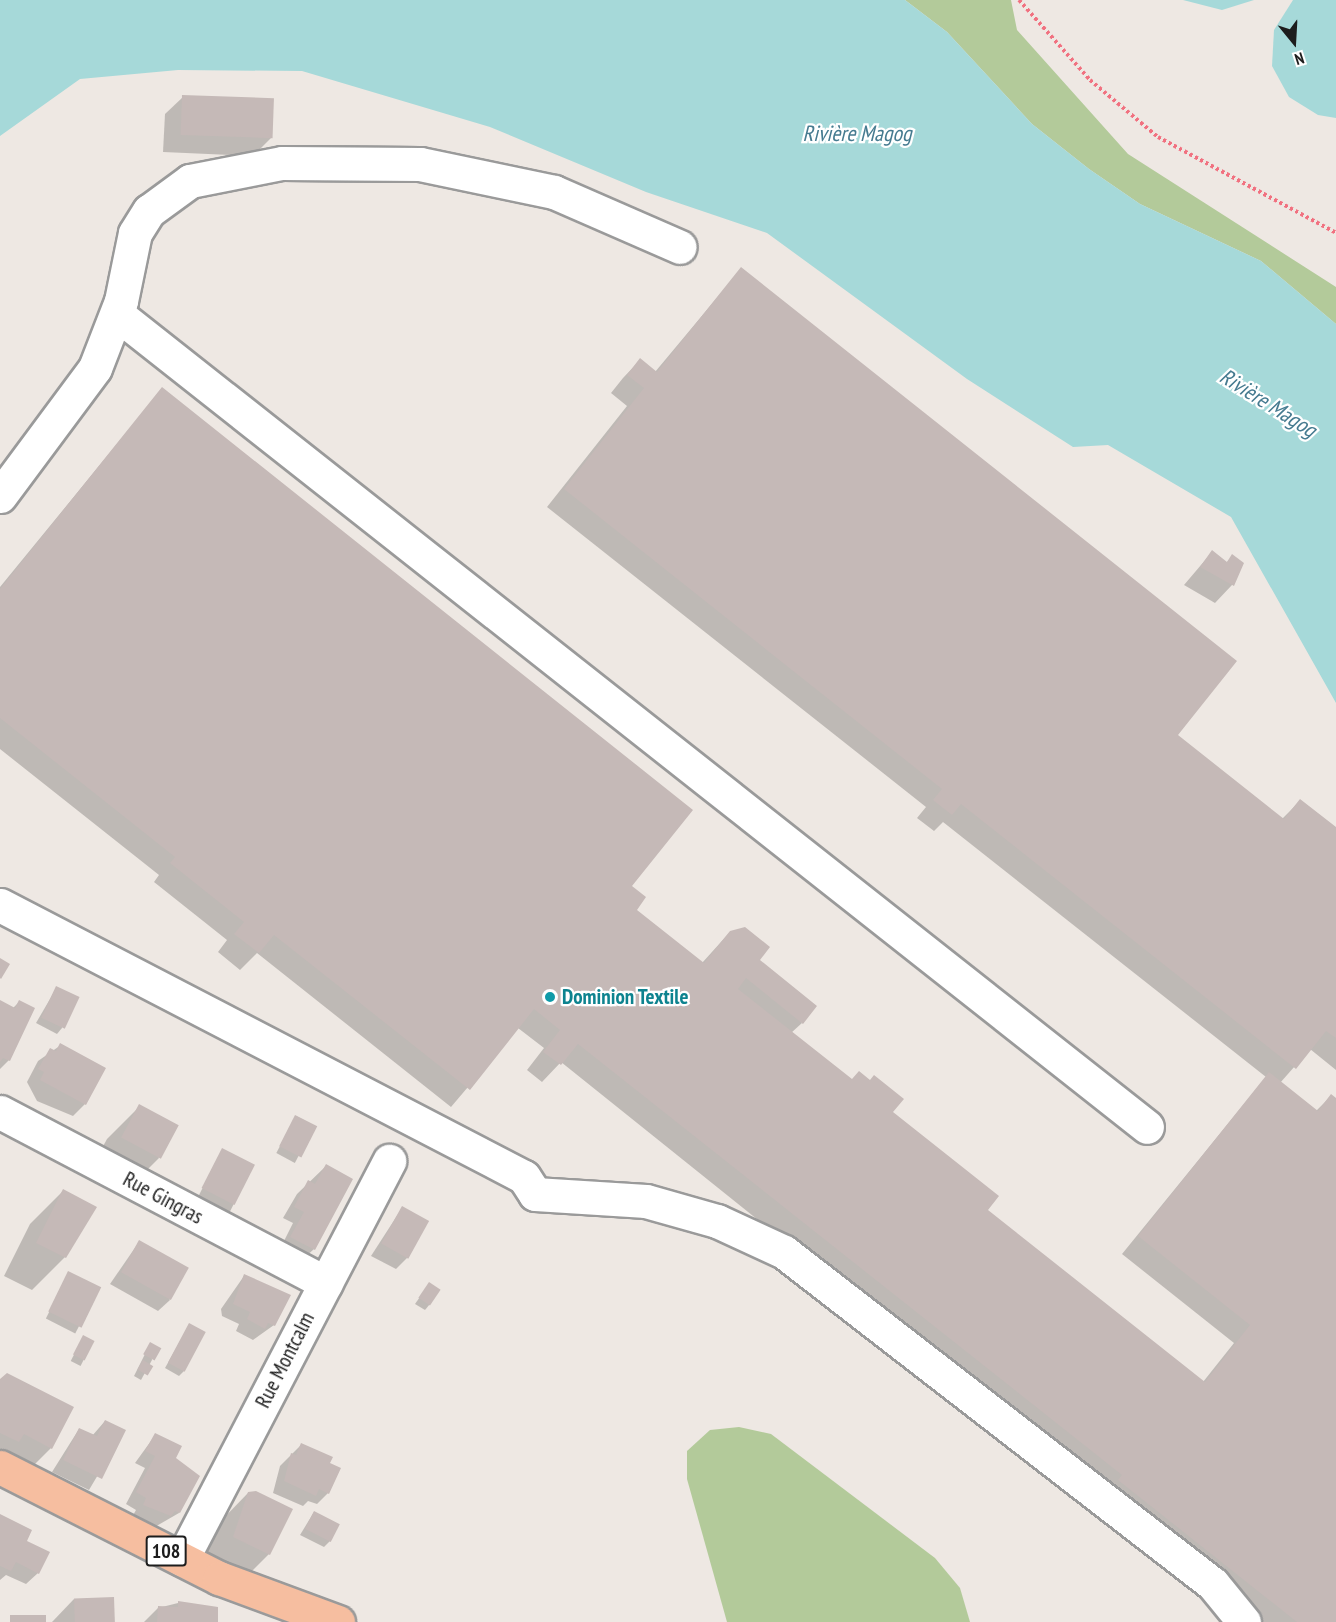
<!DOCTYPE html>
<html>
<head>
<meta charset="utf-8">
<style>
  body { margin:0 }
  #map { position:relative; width:1336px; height:1622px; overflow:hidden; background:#eee8e3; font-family:"PT Sans Narrow",sans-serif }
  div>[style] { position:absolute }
  .forest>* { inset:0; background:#b3ca9a }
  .water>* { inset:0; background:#a6d9d9 }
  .shadow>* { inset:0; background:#0003; transform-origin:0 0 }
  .building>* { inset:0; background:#c5b9b7; transform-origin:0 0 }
  .path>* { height:4px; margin-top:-2px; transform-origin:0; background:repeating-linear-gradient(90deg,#f17180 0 3px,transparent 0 6px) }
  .roads { filter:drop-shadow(2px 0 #9a9a9a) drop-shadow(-2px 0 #9a9a9a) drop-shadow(0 2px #9a9a9a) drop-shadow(0 -2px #9a9a9a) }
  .minor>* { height:33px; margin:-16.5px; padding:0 16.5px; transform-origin:16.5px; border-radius:16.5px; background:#fff }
  .major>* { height:33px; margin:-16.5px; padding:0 16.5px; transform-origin:16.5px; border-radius:16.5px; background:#f6bea0 }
  .dots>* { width:16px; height:16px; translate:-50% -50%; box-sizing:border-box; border:3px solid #fff; border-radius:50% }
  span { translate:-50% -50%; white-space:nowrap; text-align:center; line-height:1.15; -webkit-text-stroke:4.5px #fff; paint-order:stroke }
  .shield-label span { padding:2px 4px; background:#fff; border:2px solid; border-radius:4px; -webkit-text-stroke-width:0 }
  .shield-label { font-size:20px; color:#1d1d1d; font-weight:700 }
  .culture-label { font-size:21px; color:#0d838f; font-weight:700 }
  .left { translate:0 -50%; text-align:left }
  .street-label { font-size:21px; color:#1d1d1d }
  .water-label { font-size:22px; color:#467b90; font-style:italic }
  .north { position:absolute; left:1264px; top:12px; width:60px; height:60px; -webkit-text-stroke:4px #fff; paint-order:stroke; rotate:162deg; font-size:16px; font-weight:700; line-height:24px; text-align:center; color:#1d1d1d }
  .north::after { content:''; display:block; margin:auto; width:21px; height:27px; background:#1d1d1d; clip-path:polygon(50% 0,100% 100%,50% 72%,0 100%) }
</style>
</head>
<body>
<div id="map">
  <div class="forest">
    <i style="clip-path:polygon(905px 0,1011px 0,1017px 30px,1128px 154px,1336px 287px,1336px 324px,1261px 261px,1140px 204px,1089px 169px,1032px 124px,947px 32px)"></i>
    <i style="clip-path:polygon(739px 1427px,771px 1434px,935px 1558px,960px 1588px,970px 1622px,727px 1622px,687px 1479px,687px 1451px,710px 1430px)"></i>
  </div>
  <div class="water">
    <i style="clip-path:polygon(0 0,905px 0,947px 32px,1032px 124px,1089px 169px,1140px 204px,1261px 261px,1336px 324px,1336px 703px,1231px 517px,1108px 445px,1073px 447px,967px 379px,767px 233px,646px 192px,490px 127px,302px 71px,178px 70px,80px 79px,0 136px)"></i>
    <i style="clip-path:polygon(1183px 0,1254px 0,1222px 10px)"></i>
    <i style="clip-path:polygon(1293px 0,1336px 0,1336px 118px,1318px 115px,1289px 97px,1272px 66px,1274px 30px)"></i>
  </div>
  <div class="shadow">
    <i style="clip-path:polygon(183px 97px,271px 138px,253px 156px,163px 152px,165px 114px)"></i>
    <i style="clip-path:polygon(741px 269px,1176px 735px,1282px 819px,1300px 801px,1336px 829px,1336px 1070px,1310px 1049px,1280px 1083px,1316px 1111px,1331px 1096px,1336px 1100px,1336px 1622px,1259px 1622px,561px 1062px,542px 1082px,527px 1070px,544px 1048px,518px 1028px,451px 1107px,257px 953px,240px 970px,218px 952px,227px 940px,154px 882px,159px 875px,0 749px,0 587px,162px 389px,630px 887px,635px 910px,702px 963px,730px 932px,802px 1023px,791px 1033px,891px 1112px,986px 1210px,1203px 1382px,1234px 1343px,1122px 1254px,1266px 1077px,943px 822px,934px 831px,917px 818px,926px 807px,547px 507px,627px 406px,611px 393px,623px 378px,640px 360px,655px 372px)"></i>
    <i style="clip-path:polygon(1212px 552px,1226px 563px,1233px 556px,1242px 563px,1232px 585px,1215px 603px,1184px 585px)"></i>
    <i style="clip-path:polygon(57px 987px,62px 1028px,57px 1034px,36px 1023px)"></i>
    <i style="clip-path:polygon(0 1002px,13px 1008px,19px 1002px,9px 1060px,0 1069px)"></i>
    <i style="clip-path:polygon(61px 1045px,85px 1104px,73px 1116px,37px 1101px,27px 1082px,38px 1061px)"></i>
    <i style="clip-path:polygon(140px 1106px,159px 1158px,126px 1191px,89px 1172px,107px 1139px)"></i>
    <i style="left:296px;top:1116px;width:21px;height:42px;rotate:28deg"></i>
    <i style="left:222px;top:1150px;width:35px;height:59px;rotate:27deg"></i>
    <i style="clip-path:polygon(326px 1166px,314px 1249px,302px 1260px,280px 1249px,293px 1223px,283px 1218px,297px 1194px)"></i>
    <i style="clip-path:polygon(63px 1191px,65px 1257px,32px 1290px,4px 1276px,30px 1224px)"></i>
    <i style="clip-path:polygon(402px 1208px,408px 1257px,396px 1269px,371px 1256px)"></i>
    <i style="clip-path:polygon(139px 1242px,170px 1300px,158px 1311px,110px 1284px)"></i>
    <i style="left:69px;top:1273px;width:33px;height:51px;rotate:27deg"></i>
    <i style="clip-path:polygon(244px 1276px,274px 1325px,253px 1340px,236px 1331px,239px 1324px,222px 1316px,221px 1309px)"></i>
    <i style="clip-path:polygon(429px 1284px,430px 1304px,425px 1310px,415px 1304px)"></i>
    <i style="clip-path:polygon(189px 1325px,185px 1370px,179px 1376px,165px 1368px)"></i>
    <i style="left:83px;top:1337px;width:11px;height:27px;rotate:27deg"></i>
    <i style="clip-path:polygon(150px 1344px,152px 1360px,141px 1380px,134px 1376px)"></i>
    <i style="clip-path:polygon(0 1381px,51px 1448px,18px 1481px,0 1471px)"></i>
    <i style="clip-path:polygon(105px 1421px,124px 1431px,89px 1490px,52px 1472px,79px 1429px,92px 1436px)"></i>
    <i style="clip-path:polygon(156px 1434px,174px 1459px,179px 1513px,153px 1528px,132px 1517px,136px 1510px,126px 1504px,145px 1468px,135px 1463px)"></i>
    <i style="clip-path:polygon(301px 1445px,328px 1464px,328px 1493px,317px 1504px,308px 1501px,303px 1506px,273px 1493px,280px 1466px)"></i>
    <i style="clip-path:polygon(248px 1493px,269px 1554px,236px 1587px,201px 1570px,215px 1527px)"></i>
    <i style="clip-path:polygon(314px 1512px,330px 1541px,324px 1547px,300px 1535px)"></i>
    <i style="clip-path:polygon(0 1515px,25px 1541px,38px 1573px,26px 1584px,6px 1575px,0 1580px)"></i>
    <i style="clip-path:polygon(74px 1599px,113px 1622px,52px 1622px)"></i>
    <i style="clip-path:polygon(178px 1603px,216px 1622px,144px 1622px,158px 1608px)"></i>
  </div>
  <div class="building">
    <i style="left:182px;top:95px;width:92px;height:40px;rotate:2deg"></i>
    <i style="clip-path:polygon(741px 267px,1237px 661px,1178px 735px,1284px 819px,1300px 799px,1336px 827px,1336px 1038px,1326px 1031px,1296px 1069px,961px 804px,952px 815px,933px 800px,942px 789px,564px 489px,644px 388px,627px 375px,640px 358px,657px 372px)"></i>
    <i style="clip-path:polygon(162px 387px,693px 810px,632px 886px,646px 897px,637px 910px,704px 963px,730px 931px,745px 927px,770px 947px,760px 960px,817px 1006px,803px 1024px,746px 978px,738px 989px,852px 1079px,859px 1071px,870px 1080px,874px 1075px,904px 1099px,893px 1112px,999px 1196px,988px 1210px,1205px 1382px,1250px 1325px,1138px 1236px,1269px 1072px,1318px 1111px,1331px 1094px,1336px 1098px,1336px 1622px,1297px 1622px,1118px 1480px,1122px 1475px,578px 1044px,561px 1065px,543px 1052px,560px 1030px,534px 1009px,470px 1090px,274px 935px,259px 953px,234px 934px,244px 922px,170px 863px,175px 857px,0 718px,0 589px)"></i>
    <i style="clip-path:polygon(1212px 550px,1227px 562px,1232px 554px,1244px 563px,1234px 586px,1200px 567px)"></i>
    <i style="clip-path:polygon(0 958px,10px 964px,1px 979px,0 978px)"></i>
    <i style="left:56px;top:986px;width:26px;height:35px;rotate:25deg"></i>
    <i style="clip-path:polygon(0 1000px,15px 1008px,19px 1000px,35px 1008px,10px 1061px,3px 1058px,0 1062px)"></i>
    <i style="clip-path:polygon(60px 1043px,106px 1068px,86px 1105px,40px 1080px,44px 1072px,38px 1069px,50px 1048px,56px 1051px)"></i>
    <i style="left:139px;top:1104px;width:45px;height:38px;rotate:28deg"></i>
    <i style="left:295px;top:1115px;width:25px;height:35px;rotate:27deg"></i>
    <i style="left:222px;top:1148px;width:37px;height:45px;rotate:27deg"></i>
    <i style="clip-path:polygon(326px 1164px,353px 1179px,315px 1250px,290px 1237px,304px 1212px,294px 1207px,308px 1180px,315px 1184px)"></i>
    <i style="clip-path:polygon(63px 1189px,97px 1207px,66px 1258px,36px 1243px)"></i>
    <i style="left:402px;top:1206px;width:31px;height:43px;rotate:29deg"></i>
    <i style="left:139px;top:1240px;width:57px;height:37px;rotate:29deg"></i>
    <i style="left:68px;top:1271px;width:37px;height:45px;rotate:26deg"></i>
    <i style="clip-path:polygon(244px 1274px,291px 1295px,275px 1326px,268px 1323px,265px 1329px,247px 1319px,250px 1312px,233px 1304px)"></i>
    <i style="left:429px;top:1282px;width:14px;height:19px;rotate:34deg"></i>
    <i style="left:189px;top:1323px;width:19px;height:45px;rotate:28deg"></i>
    <i style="left:83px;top:1335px;width:13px;height:22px;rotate:27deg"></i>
    <i style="left:150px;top:1342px;width:13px;height:14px;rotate:29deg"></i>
    <i style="left:143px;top:1360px;width:12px;height:11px;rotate:31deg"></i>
    <i style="clip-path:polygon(7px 1373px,74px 1407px,52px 1449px,24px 1434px,19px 1442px,0 1433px,0 1379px)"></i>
    <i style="clip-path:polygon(105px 1420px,126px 1430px,102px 1479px,63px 1460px,79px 1428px,97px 1436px)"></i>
    <i style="clip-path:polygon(155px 1433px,182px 1446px,176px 1458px,200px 1476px,180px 1513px,175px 1511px,171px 1516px,143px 1505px,146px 1498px,136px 1492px,155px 1456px,145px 1451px)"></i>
    <i style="clip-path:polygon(301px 1443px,333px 1457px,330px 1463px,341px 1468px,329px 1494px,319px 1489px,316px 1496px,284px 1481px,291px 1453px,296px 1455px)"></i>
    <i style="clip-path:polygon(256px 1491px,293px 1509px,270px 1555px,233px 1537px,248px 1492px)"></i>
    <i style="left:314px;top:1511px;width:29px;height:20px;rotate:27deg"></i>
    <i style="clip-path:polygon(0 1514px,32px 1530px,27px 1541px,50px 1552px,39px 1574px,16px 1562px,11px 1571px,0 1566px)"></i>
    <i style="left:114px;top:1597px;width:25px;height:40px;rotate:88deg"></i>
    <i style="clip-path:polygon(178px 1601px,218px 1607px,218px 1622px,157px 1622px,158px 1606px,178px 1607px)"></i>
    <i style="left:10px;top:1615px;width:36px;height:7px"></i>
  </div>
  <div class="path">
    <i style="left:1019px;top:0;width:107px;rotate:48.4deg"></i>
    <i style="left:1090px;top:80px;width:89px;rotate:40deg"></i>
    <i style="left:1158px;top:137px;width:202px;rotate:28.3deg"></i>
  </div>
  <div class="roads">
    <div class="minor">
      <i style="left:117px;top:314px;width:1312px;rotate:38.28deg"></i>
      <i style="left:0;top:496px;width:159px;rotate:-53.4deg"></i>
      <i style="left:95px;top:368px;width:72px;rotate:-68.8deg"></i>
      <i style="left:121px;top:301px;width:69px;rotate:-78.4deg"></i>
      <i style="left:135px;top:233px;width:26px;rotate:-58deg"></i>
      <i style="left:149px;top:211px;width:51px;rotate:-36.2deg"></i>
      <i style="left:190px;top:181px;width:94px;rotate:-11.1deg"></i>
      <i style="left:282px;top:163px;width:138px;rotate:0.4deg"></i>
      <i style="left:420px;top:164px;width:137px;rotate:11.8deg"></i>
      <i style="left:554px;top:192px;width:137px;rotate:23.6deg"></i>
      <i style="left:0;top:905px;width:590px;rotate:27.43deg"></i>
      <i style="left:524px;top:1177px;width:20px;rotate:57deg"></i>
      <i style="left:535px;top:1194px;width:111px;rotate:3.6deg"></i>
      <i style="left:646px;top:1201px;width:74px;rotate:15.7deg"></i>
      <i style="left:717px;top:1221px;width:74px;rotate:24.8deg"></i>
      <i style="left:784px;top:1252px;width:542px;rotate:37.74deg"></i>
      <i style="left:1213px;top:1584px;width:49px;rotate:50.8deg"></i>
      <i style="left:0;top:1112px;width:368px;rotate:27.7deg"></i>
      <i style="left:182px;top:1559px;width:449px;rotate:-62.5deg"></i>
    </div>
    <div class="major">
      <i style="left:0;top:1467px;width:246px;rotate:26.9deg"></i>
      <i style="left:219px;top:1578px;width:127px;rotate:20.3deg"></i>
    </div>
  </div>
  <div class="dots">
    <i style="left:550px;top:997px;background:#0f9aa8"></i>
  </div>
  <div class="shield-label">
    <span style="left:166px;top:1551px">108</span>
  </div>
  <div class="culture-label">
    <span class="left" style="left:562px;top:997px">Dominion Textile</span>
  </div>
  <div class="street-label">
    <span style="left:163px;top:1198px;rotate:28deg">Rue Gingras</span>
    <span style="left:285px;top:1360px;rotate:-63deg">Rue Montcalm</span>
  </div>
  <div class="water-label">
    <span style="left:857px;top:134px">Rivière Magog</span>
    <span style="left:1268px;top:403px;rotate:32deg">Rivière Magog</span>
  </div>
  <div class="north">N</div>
</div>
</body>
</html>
